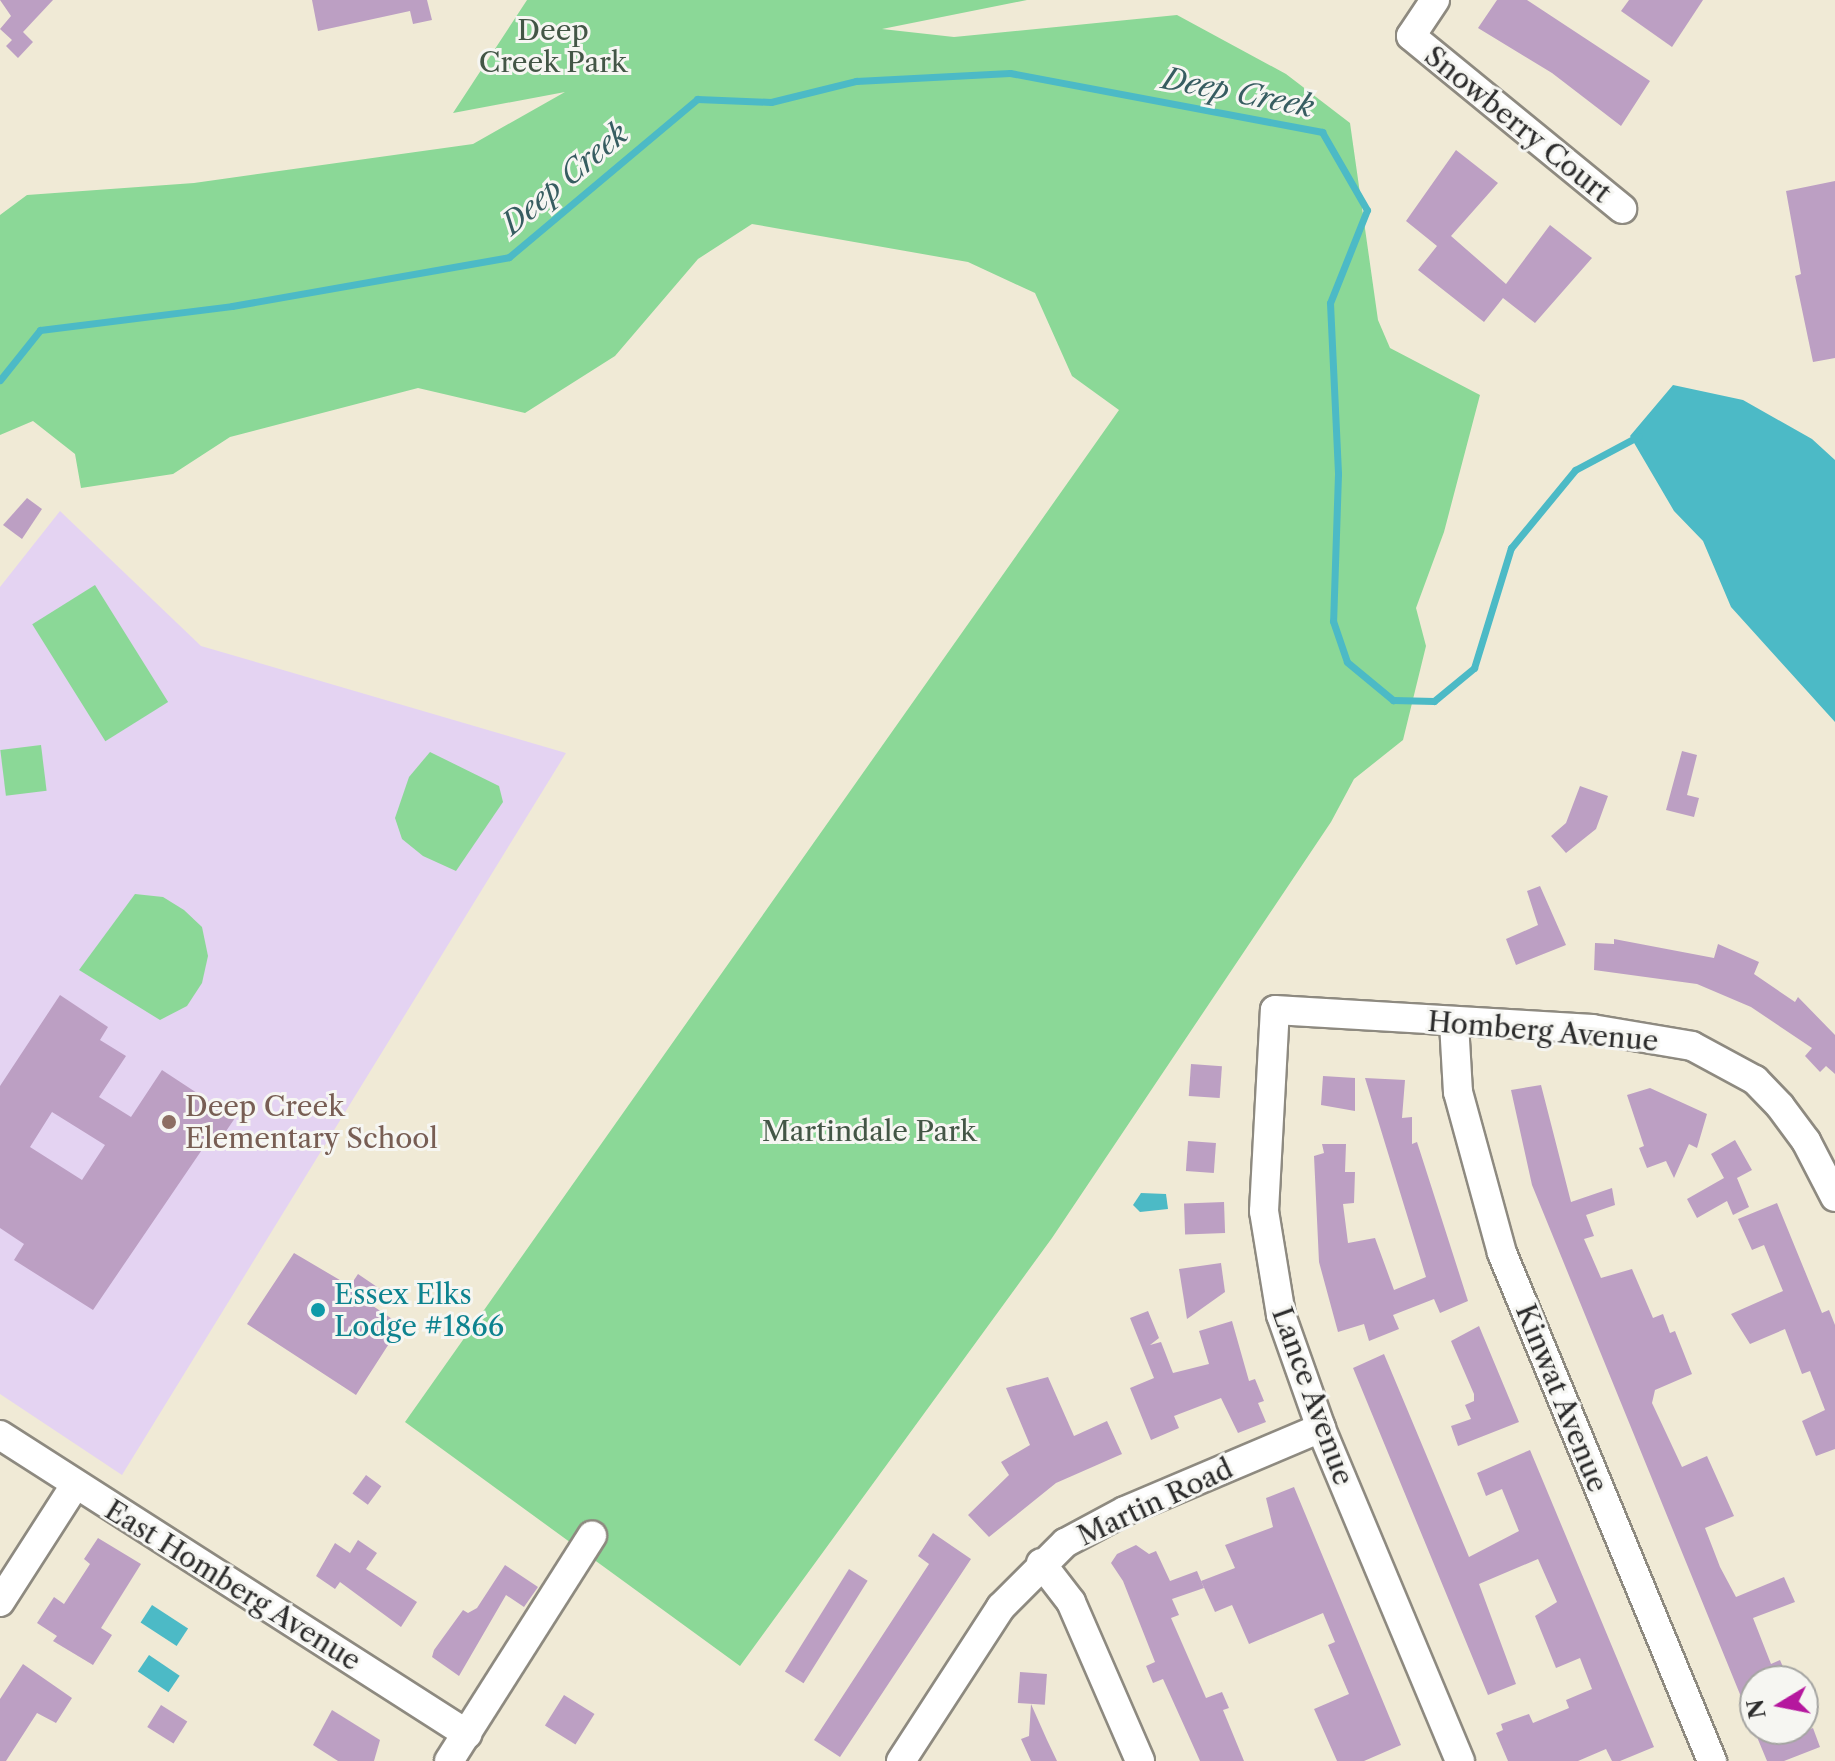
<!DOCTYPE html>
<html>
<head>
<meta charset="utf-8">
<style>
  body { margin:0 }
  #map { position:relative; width:1835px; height:1761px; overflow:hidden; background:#f0ead6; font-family:"Libre Caslon Text",serif }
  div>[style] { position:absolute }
  .built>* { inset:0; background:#e4d3f2 }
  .green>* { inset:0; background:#8bd897; transform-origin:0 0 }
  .water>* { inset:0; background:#4cbac6; transform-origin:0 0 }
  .stream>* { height:7px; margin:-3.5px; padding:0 3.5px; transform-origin:3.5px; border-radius:3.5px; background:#4cbac6 }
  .building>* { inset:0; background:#bc9fc3; transform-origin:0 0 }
  .roads { filter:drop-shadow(2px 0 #8e8a80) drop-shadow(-2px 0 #8e8a80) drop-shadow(0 2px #8e8a80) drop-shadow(0 -2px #8e8a80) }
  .minor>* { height:28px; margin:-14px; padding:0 14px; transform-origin:14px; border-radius:14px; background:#fff }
  .dots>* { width:22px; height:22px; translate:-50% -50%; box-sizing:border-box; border:4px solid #f6f6f2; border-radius:50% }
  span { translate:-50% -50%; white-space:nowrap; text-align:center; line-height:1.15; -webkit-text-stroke:6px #f6f6f2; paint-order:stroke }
  .park-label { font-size:28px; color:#435646 }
  .street-label { font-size:28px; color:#2b2b2b }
  .education-label { font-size:28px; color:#785e54 }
  .left { translate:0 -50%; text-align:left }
  .culture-label { font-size:28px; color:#0d838f }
  .water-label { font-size:30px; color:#375d61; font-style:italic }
  .north { position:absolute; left:1739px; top:1665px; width:80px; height:80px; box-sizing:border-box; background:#f6f6f2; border:2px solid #a5a5a2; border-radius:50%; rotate:260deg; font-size:22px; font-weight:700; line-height:32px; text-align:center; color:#2b2b2b }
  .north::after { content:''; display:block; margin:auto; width:28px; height:36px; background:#b5179e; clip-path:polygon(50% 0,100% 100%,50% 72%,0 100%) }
</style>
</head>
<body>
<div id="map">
  <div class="built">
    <i style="clip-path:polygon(60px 511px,201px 646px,566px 753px,122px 1475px,0 1394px,0 587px)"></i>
  </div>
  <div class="green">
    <i style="clip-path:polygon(527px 0,1027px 0,882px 29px,954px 37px,1177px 15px,1286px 74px,1350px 123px,1378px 320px,1390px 348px,1480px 395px,1444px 532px,1416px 608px,1426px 646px,1403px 740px,1354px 779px,1331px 822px,1052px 1238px,740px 1666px,405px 1422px,1119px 410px,1072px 376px,1035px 293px,968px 262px,752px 224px,698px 259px,615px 356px,525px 413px,418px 388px,230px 437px,173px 474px,81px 488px,75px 454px,33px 421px,0 435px,0 215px,27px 195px,194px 183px,473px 144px,565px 92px,453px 113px)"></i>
    <i style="left:95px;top:585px;width:138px;height:74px;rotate:58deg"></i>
    <i style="left:41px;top:745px;width:46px;height:41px;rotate:83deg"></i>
    <i style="clip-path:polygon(430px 752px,499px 786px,503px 802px,456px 871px,423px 856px,402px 839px,395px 818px,409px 777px)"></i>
    <i style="clip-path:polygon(135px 894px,163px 897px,184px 910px,202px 927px,208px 956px,202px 983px,187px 1006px,160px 1020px,79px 970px)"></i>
  </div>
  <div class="water">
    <i style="clip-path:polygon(1673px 385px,1743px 400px,1812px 439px,1835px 460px,1835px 722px,1731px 607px,1703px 541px,1674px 511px,1630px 436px)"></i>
    <i style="clip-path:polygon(1141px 1193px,1166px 1194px,1168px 1209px,1140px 1212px,1133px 1205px)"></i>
    <i style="left:152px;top:1605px;width:43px;height:21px;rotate:33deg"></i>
    <i style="left:149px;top:1655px;width:37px;height:20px;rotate:34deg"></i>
  </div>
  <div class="stream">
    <i style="left:0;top:380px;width:64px;rotate:-51.3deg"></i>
    <i style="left:40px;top:330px;width:193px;rotate:-7.1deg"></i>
    <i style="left:232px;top:306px;width:281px;rotate:-10deg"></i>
    <i style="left:509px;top:257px;width:246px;rotate:-40deg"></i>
    <i style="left:697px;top:99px;width:74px;rotate:2.3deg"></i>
    <i style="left:771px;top:102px;width:88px;rotate:-13.9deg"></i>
    <i style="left:856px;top:81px;width:154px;rotate:-3deg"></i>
    <i style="left:1010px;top:73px;width:318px;rotate:10.7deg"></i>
    <i style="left:1322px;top:132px;width:90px;rotate:60deg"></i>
    <i style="left:1367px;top:210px;width:100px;rotate:111.7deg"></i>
    <i style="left:1330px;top:303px;width:171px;rotate:87.3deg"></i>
    <i style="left:1338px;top:474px;width:147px;rotate:91.9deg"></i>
    <i style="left:1333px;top:621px;width:43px;rotate:71.1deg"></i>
    <i style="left:1347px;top:662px;width:60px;rotate:39.6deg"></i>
    <i style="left:1393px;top:700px;width:41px;rotate:1.4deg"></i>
    <i style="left:1434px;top:701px;width:52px;rotate:-39.5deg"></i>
    <i style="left:1474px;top:668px;width:126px;rotate:-72.9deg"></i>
    <i style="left:1511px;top:548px;width:101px;rotate:-50.6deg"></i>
    <i style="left:1575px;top:470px;width:72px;rotate:-28deg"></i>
  </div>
  <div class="building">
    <i style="clip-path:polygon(0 0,53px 0,23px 32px,33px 42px,18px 58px,6px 46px,12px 40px,0 29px,11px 16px)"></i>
    <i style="clip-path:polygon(312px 0,427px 0,432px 20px,413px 24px,410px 11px,318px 31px)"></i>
    <i style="clip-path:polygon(1497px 0,1527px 0,1650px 81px,1621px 126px,1552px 73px,1478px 28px)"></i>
    <i style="clip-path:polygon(1629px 0,1703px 0,1672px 47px,1621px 11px)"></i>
    <i style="clip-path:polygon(1456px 150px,1498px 183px,1451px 236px,1506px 284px,1550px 225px,1592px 258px,1535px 323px,1503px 298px,1484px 322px,1418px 270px,1437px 246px,1406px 221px)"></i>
    <i style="clip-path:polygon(1835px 181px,1835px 358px,1813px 362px,1795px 276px,1801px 274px,1786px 191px)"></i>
    <i style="clip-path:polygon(27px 498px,42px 509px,22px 539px,3px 525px)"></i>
    <i style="clip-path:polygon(1682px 751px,1697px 755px,1687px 795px,1699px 798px,1694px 817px,1666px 810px)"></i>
    <i style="clip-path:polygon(1580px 786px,1608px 796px,1596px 829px,1566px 853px,1551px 836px,1566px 823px)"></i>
    <i style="clip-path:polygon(1540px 886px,1566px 945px,1516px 965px,1506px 939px,1538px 925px,1527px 891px)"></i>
    <i style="clip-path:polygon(1614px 939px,1714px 958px,1718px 944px,1759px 962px,1754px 974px,1795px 1002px,1798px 997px,1835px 1035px,1835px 1074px,1826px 1066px,1820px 1072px,1805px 1056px,1812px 1048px,1751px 1007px,1697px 984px,1594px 970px,1595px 943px,1614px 944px)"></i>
    <i style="clip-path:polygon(evenodd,60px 995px,108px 1027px,100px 1040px,126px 1056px,99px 1097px,131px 1117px,162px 1070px,235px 1118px,220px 1140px,212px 1135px,93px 1310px,14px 1260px,24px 1244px,0 1228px,0 1086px,60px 995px,52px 1112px,105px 1145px,82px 1180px,30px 1147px,52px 1112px)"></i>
    <i style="left:1191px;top:1064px;width:31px;height:32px;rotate:4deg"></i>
    <i style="clip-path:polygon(1323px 1076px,1355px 1078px,1355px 1111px,1321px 1105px)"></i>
    <i style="clip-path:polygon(1365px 1078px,1405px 1080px,1402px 1118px,1412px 1117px,1412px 1144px,1417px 1142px,1468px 1301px,1440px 1313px,1434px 1299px,1393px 1315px,1399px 1329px,1369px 1341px,1364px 1324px,1338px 1332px,1319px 1262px,1314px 1156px,1324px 1153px,1322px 1144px,1346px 1144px,1345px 1172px,1355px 1172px,1354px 1203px,1343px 1204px,1348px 1243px,1375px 1238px,1394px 1290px,1426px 1277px)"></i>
    <i style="clip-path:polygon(1541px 1085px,1571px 1202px,1612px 1188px,1615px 1205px,1586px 1215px,1594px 1236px,1584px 1239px,1601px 1278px,1632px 1269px,1653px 1318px,1663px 1314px,1670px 1333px,1675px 1331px,1692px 1374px,1655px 1390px,1652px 1403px,1682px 1467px,1707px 1456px,1734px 1516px,1705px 1528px,1720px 1567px,1736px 1597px,1784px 1577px,1795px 1602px,1753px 1618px,1771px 1664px,1780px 1660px,1789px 1681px,1755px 1681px,1755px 1731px,1532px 1185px,1511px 1090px)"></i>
    <i style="clip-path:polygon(1650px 1088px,1707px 1114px,1697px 1148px,1689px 1144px,1674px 1178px,1666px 1161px,1647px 1168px,1639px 1148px,1644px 1146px,1627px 1095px)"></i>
    <i style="clip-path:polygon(1735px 1140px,1752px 1170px,1737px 1178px,1749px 1207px,1733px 1215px,1727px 1201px,1697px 1218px,1687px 1199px,1724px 1178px,1711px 1154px)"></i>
    <i style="left:1188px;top:1141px;width:28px;height:30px;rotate:4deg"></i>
    <i style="left:1224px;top:1202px;width:31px;height:40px;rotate:88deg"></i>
    <i style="clip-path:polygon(1777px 1203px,1822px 1313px,1829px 1310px,1835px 1325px,1835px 1449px,1816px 1456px,1802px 1421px,1825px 1410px,1810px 1371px,1802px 1374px,1785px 1329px,1750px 1344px,1731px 1314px,1783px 1291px,1764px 1245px,1752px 1250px,1738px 1219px)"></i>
    <i style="clip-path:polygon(294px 1253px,350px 1286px,358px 1274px,383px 1291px,373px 1306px,401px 1325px,356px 1395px,247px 1324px)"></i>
    <i style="clip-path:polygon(1221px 1263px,1225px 1292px,1187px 1319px,1179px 1269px)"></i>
    <i style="clip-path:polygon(1148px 1311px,1159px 1338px,1150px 1345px,1161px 1342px,1173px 1373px,1209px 1364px,1199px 1331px,1232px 1321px,1249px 1381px,1255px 1379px,1264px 1401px,1258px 1403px,1266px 1422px,1238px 1433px,1221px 1398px,1174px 1416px,1179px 1428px,1151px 1440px,1130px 1388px,1154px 1378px,1130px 1318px)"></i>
    <i style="clip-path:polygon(1479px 1326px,1519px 1422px,1458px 1446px,1451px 1426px,1471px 1419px,1465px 1405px,1474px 1401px,1474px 1394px,1451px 1341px)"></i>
    <i style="clip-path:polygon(1384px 1354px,1469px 1557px,1519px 1531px,1502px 1489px,1486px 1496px,1477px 1473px,1530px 1450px,1654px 1747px,1620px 1761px,1612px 1761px,1606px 1749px,1578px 1761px,1508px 1761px,1496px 1733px,1503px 1730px,1501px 1724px,1529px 1714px,1533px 1723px,1569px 1708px,1566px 1700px,1592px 1689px,1580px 1658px,1556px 1668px,1535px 1616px,1557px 1602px,1538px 1559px,1479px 1584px,1516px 1684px,1488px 1695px,1353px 1368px)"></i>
    <i style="clip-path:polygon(1048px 1377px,1074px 1436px,1107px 1421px,1122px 1454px,1056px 1483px,989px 1537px,968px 1515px,1009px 1475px,1001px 1462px,1030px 1445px,1006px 1388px)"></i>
    <i style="left:366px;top:1475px;width:19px;height:23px;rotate:36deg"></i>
    <i style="clip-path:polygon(1294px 1487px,1401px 1745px,1364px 1761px,1337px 1761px,1314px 1709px,1349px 1694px,1328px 1645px,1335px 1642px,1323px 1613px,1249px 1644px,1232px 1605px,1215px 1612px,1201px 1581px,1235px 1568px,1225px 1545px,1273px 1527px,1266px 1498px)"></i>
    <i style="clip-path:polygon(933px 1533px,971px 1559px,840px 1757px,814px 1740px,929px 1564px,918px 1556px)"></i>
    <i style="clip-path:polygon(98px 1538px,141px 1564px,101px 1628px,112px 1635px,93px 1665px,53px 1641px,57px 1636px,37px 1623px,54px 1597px,64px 1604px,90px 1564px,84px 1559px)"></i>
    <i style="clip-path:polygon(358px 1540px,377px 1553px,366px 1569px,417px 1602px,401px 1627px,340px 1582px,335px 1589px,316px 1576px,335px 1543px,350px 1553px)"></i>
    <i style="clip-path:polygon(1136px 1545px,1149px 1554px,1156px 1551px,1170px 1581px,1197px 1571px,1204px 1588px,1172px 1599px,1179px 1615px,1171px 1618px,1206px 1698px,1222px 1692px,1229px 1708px,1223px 1710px,1244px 1761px,1200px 1761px,1163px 1679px,1153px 1683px,1146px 1666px,1155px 1662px,1123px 1581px,1111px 1563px,1117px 1554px)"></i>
    <i style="clip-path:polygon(505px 1565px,538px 1587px,524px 1607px,506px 1595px,459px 1676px,432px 1657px,434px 1650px,463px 1610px,468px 1613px,477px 1608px)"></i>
    <i style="left:849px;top:1569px;width:22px;height:121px;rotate:32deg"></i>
    <i style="clip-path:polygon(23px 1664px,72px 1698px,56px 1723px,37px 1713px,6px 1761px,0 1761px,0 1699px)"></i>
    <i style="left:1020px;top:1672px;width:27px;height:31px;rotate:4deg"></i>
    <i style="left:564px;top:1695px;width:36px;height:36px;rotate:32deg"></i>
    <i style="clip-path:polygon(1031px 1704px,1047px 1740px,1057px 1761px,1031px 1761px,1021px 1739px,1029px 1736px)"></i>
    <i style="left:161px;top:1705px;width:31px;height:26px;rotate:32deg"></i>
    <i style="clip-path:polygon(332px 1710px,380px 1740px,374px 1761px,338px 1761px,313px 1745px)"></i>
    <i style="clip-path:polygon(1813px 1728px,1820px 1747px,1784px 1761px,1767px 1761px,1757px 1737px,1787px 1729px,1791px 1738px)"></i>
  </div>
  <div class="roads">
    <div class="minor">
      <i style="left:1435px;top:0;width:43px;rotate:123.7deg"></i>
      <i style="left:1411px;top:36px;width:273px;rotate:39.3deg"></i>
      <i style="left:1454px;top:1023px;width:69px;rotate:86.7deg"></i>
      <i style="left:1458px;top:1092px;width:167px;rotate:74.7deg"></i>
      <i style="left:1502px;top:1253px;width:550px;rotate:67.54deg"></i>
      <i style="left:0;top:1435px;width:555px;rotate:32.63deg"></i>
      <i style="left:1041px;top:1563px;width:49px;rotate:52.4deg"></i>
      <i style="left:1071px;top:1602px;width:173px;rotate:66.5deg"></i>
      <i style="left:0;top:1602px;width:139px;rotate:-57.3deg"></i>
      <i style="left:449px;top:1761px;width:267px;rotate:-57.6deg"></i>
      <i style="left:901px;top:1761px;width:184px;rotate:-57deg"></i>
      <i style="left:1001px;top:1607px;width:91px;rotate:-45deg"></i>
      <i style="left:1065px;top:1543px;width:68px;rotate:-28.1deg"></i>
      <i style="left:1125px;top:1511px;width:213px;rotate:-23deg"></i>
      <i style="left:1460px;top:1761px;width:361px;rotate:-112.7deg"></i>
      <i style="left:1321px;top:1428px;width:120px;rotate:-109.5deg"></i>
      <i style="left:1281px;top:1315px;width:105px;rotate:-99.3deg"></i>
      <i style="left:1264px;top:1211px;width:201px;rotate:-86.9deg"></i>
      <i style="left:1275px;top:1010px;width:318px;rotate:3.4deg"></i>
      <i style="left:1592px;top:1029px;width:101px;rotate:9.6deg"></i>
      <i style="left:1692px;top:1046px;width:72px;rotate:28.4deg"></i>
      <i style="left:1755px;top:1080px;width:36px;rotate:46deg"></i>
      <i style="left:1780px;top:1106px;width:44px;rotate:53.4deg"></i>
      <i style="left:1806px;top:1141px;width:63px;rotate:62.6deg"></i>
    </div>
  </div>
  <div class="dots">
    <i style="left:169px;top:1122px;background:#8d6e63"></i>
    <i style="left:318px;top:1310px;background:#0f9aa8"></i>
  </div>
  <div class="park-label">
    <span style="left:553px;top:46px">Deep<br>Creek Park</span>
    <span style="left:869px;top:1131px">Martindale Park</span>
  </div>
  <div class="street-label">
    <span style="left:1518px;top:124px;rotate:39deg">Snowberry Court</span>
    <span style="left:1543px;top:1031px;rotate:5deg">Homberg Avenue</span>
    <span style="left:1313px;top:1396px;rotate:70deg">Lance Avenue</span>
    <span style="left:1562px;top:1398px;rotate:68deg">Kinwat Avenue</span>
    <span style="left:1155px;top:1502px;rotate:-25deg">Martin Road</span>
    <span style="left:233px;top:1585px;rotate:32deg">East Homberg Avenue</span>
  </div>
  <div class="education-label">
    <span class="left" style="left:185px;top:1122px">Deep Creek<br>Elementary School</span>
  </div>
  <div class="culture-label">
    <span class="left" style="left:334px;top:1310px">Essex Elks<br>Lodge #1866</span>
  </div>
  <div class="water-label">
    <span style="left:1238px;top:93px;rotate:11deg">Deep Creek</span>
    <span style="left:565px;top:179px;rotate:-40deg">Deep Creek</span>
  </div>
  <div class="north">N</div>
</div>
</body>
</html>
